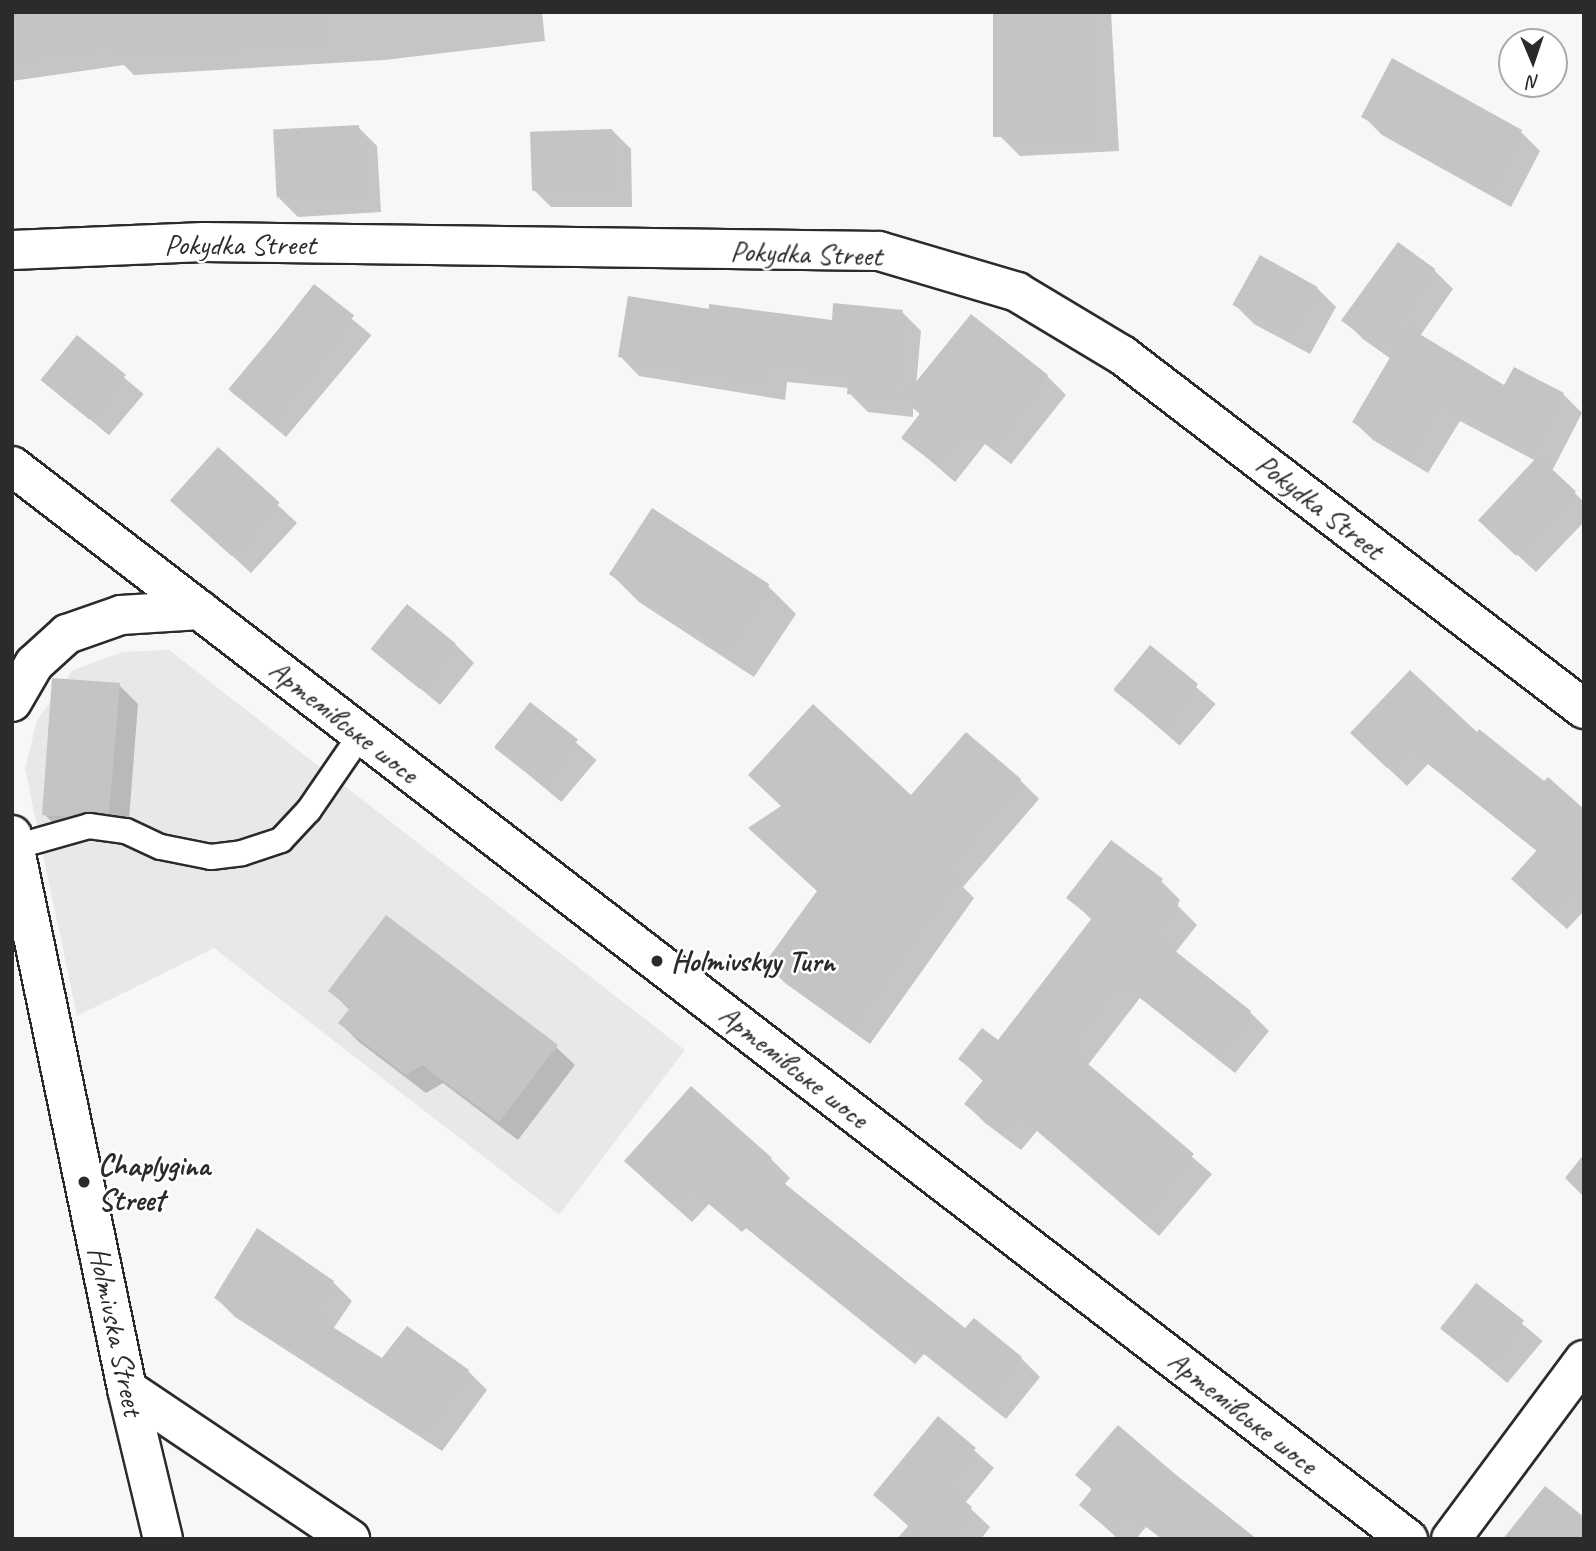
<!DOCTYPE html>
<html>
<head>
<meta charset="utf-8">
<style>
  body { margin:0 }
  #map { position:relative; width:1596px; height:1551px; overflow:hidden; background:#f7f7f7; font-family:Caveat,sans-serif }
  div>[style] { position:absolute }
  .built>* { inset:0; background:#e8e8e8 }
  .shadow>* { inset:0; background:#0003; transform-origin:0 0 }
  .building>* { inset:0; background:#c4c4c4; transform-origin:0 0 }
  .roads { filter:drop-shadow(2px 0 #2b2b2b) drop-shadow(-2px 0 #2b2b2b) drop-shadow(0 2px #2b2b2b) drop-shadow(0 -2px #2b2b2b) }
  .lane>* { height:24px; margin:-12px; padding:0 12px; transform-origin:12px; border-radius:12px; background:#fff }
  .street>* { height:38px; margin:-19px; padding:0 19px; transform-origin:19px; border-radius:19px; background:#fff }
  .secondary>* { height:38px; margin:-19px; padding:0 19px; transform-origin:19px; border-radius:19px; background:#fff }
  .dots>* { width:19px; height:19px; translate:-50% -50%; box-sizing:border-box; border:4px solid #fff; border-radius:50% }
  span { translate:-50% -50%; white-space:nowrap; text-align:center; line-height:1.15; -webkit-text-stroke:5px #fff; paint-order:stroke }
  .street-label { font-size:30px; color:#2b2b2b }
  .poi-label { font-size:30px; color:#2b2b2b; font-weight:700 }
  .left { translate:0 -50%; text-align:left }
  .frame { position:absolute; inset:0; border:14px solid #2b2b2b; pointer-events:none }
  .north { position:absolute; left:1498px; top:28px; width:70px; height:70px; box-sizing:border-box; background:#fff; border:2px solid #aaa; border-radius:50%; rotate:178deg; font-size:19px; font-weight:700; line-height:28px; text-align:center; color:#2b2b2b }
  .north::after { content:''; display:block; margin:auto; width:24px; height:32px; background:#2b2b2b; clip-path:polygon(50% 0,100% 100%,50% 72%,0 100%) }
</style>
</head>
<body>
<div id="map">
  <div class="built">
    <i style="clip-path:polygon(169px 650px,685px 1050px,559px 1215px,214px 948px,77px 1016px,25px 769px,37px 720px,73px 670px,123px 652px)"></i>
  </div>
  <div class="shadow">
    <i style="clip-path:polygon(12px 12px,542px 12px,545px 41px,384px 60px,134px 75px,124px 65px,12px 81px)"></i>
    <i style="clip-path:polygon(995px 12px,1111px 12px,1119px 151px,1020px 156px,1001px 137px)"></i>
    <i style="clip-path:polygon(1451px 95px,1521px 132px,1540px 151px,1511px 207px,1382px 135px,1363px 116px)"></i>
    <i style="clip-path:polygon(358px 127px,377px 146px,381px 212px,298px 217px,279px 198px)"></i>
    <i style="clip-path:polygon(612px 130px,631px 149px,632px 207px,551px 207px,532px 188px)"></i>
    <i style="clip-path:polygon(1434px 270px,1453px 289px,1420px 336px,1505px 387px,1515px 369px,1563px 394px,1582px 413px,1552px 471px,1584px 502px,1584px 522px,1536px 572px,1500px 539px,1536px 461px,1460px 421px,1428px 473px,1373px 440px,1354px 422px,1391px 359px,1363px 339px,1344px 320px)"></i>
    <i style="left:314px;top:287px;width:75px;height:133px;rotate:40deg"></i>
    <i style="clip-path:polygon(1317px 288px,1336px 307px,1310px 354px,1254px 324px,1235px 305px)"></i>
    <i style="clip-path:polygon(710px 311px,833px 322px,902px 312px,921px 331px,916px 386px,1047px 376px,1066px 395px,1011px 464px,985px 444px,955px 482px,903px 437px,921px 415px,913px 408px,913px 417px,868px 412px,849px 393px,849px 388px,787px 382px,785px 400px,639px 376px,620px 356px)"></i>
    <i style="left:77px;top:338px;width:87px;height:54px;rotate:40deg"></i>
    <i style="clip-path:polygon(218px 449px,297px 523px,251px 573px,192px 519px)"></i>
    <i style="clip-path:polygon(652px 510px,768px 586px,796px 614px,754px 677px,639px 602px,611px 574px)"></i>
    <i style="clip-path:polygon(455px 644px,474px 663px,440px 705px,373px 649px)"></i>
    <i style="left:1150px;top:647px;width:87px;height:55px;rotate:41deg"></i>
    <i style="clip-path:polygon(119px 685px,138px 704px,128px 832px,63px 833px,44px 814px)"></i>
    <i style="left:530px;top:704px;width:87px;height:55px;rotate:40deg"></i>
    <i style="clip-path:polygon(1477px 735px,1584px 811px,1584px 911px,1567px 929px,1532px 898px,1538px 852px,1428px 764px,1407px 786px,1371px 752px)"></i>
    <i style="clip-path:polygon(1020px 780px,1039px 799px,963px 887px,974px 898px,870px 1044px,785px 983px,766px 964px,911px 798px)"></i>
    <i style="clip-path:polygon(1161px 881px,1180px 900px,1177px 905px,1197px 925px,1175px 953px,1250px 1012px,1269px 1031px,1235px 1073px,1140px 998px,1087px 1066px,1212px 1174px,1159px 1236px,1037px 1131px,1021px 1150px,985px 1123px,966px 1104px,984px 1082px,960px 1059px,998px 1043px,1093px 921px,1069px 898px)"></i>
    <i style="clip-path:polygon(330px 991px,556px 1047px,575px 1065px,518px 1140px,443px 1083px,426px 1093px,359px 1042px,340px 1023px,350px 1010px)"></i>
    <i style="clip-path:polygon(1584px 1154px,1584px 1197px,1565px 1178px)"></i>
    <i style="clip-path:polygon(771px 1159px,790px 1178px,784px 1185px,965px 1331px,1021px 1358px,1040px 1377px,1006px 1419px,924px 1354px,915px 1364px,746px 1228px,742px 1232px,709px 1204px,692px 1222px,645px 1180px)"></i>
    <i style="clip-path:polygon(333px 1282px,352px 1301px,333px 1329px,382px 1361px,468px 1371px,487px 1390px,442px 1451px,235px 1317px,216px 1298px)"></i>
    <i style="left:1476px;top:1285px;width:87px;height:55px;rotate:40deg"></i>
    <i style="clip-path:polygon(939px 1419px,994px 1468px,965px 1503px,990px 1527px,981px 1539px,897px 1539px,908px 1526px,875px 1495px)"></i>
    <i style="clip-path:polygon(1078px 1475px,1252px 1539px,1162px 1539px,1146px 1527px,1136px 1539px,1118px 1539px,1081px 1505px,1093px 1491px)"></i>
  </div>
  <div class="building">
    <i style="clip-path:polygon(12px 12px,326px 12px,327px 42px,113px 56px,112px 45px,12px 60px)"></i>
    <i style="left:993px;top:12px;width:101px;height:125px"></i>
    <i style="clip-path:polygon(1392px 58px,1522px 130px,1491px 189px,1441px 164px,1443px 159px,1361px 117px)"></i>
    <i style="left:359px;top:125px;width:68px;height:86px;rotate:87deg"></i>
    <i style="left:612px;top:129px;width:59px;height:82px;rotate:88deg"></i>
    <i style="left:1398px;top:242px;width:46px;height:97px;rotate:36deg"></i>
    <i style="left:1260px;top:255px;width:66px;height:57px;rotate:29deg"></i>
    <i style="left:314px;top:284px;width:51px;height:136px;rotate:38deg"></i>
    <i style="clip-path:polygon(628px 296px,709px 309px,709px 304px,832px 320px,833px 303px,903px 310px,894px 399px,847px 394px,849px 372px,768px 363px,766px 381px,618px 357px)"></i>
    <i style="clip-path:polygon(971px 314px,1048px 375px,991px 446px,966px 426px,935px 464px,901px 438px,929px 402px,902px 399px)"></i>
    <i style="clip-path:polygon(1408px 327px,1504px 385px,1514px 367px,1564px 393px,1533px 451px,1440px 403px,1408px 456px,1352px 422px)"></i>
    <i style="left:77px;top:335px;width:63px;height:58px;rotate:39deg"></i>
    <i style="left:218px;top:447px;width:83px;height:72px;rotate:42deg"></i>
    <i style="left:1538px;top:456px;width:52px;height:88px;rotate:43deg"></i>
    <i style="left:652px;top:508px;width:140px;height:79px;rotate:33deg"></i>
    <i style="left:407px;top:604px;width:63px;height:58px;rotate:39deg"></i>
    <i style="left:1150px;top:645px;width:62px;height:58px;rotate:39deg"></i>
    <i style="clip-path:polygon(1410px 670px,1477px 732px,1479px 729px,1544px 781px,1548px 777px,1584px 809px,1584px 871px,1547px 911px,1511px 879px,1537px 850px,1408px 746px,1387px 768px,1350px 733px)"></i>
    <i style="clip-path:polygon(52px 678px,120px 683px,109px 814px,90px 811px,67px 817px,42px 815px)"></i>
    <i style="left:530px;top:702px;width:61px;height:58px;rotate:38deg"></i>
    <i style="clip-path:polygon(813px 704px,911px 795px,966px 732px,1021px 779px,944px 869px,956px 878px,851px 1026px,764px 964px,817px 891px,748px 828px,781px 806px,748px 775px)"></i>
    <i style="clip-path:polygon(1111px 840px,1163px 879px,1156px 888px,1179px 904px,1155px 935px,1251px 1011px,1215px 1056px,1120px 980px,1068px 1047px,1194px 1154px,1139px 1218px,1017px 1113px,1001px 1133px,964px 1104px,984px 1079px,958px 1059px,982px 1028px,998px 1040px,1092px 918px,1066px 898px)"></i>
    <i style="clip-path:polygon(386px 915px,558px 1045px,499px 1122px,422px 1065px,406px 1075px,338px 1023px,350px 1008px,328px 991px)"></i>
    <i style="clip-path:polygon(691px 1086px,772px 1158px,764px 1167px,965px 1328px,974px 1318px,1022px 1357px,986px 1401px,904px 1336px,895px 1347px,726px 1210px,722px 1215px,689px 1186px,672px 1204px,624px 1161px)"></i>
    <i style="clip-path:polygon(257px 1228px,334px 1281px,312px 1314px,382px 1358px,407px 1326px,469px 1370px,422px 1434px,214px 1298px)"></i>
    <i style="left:1476px;top:1283px;width:61px;height:58px;rotate:38deg"></i>
    <i style="clip-path:polygon(938px 1416px,976px 1448px,945px 1485px,972px 1507px,946px 1539px,925px 1539px,873px 1495px)"></i>
    <i style="clip-path:polygon(1118px 1425px,1175px 1474px,1257px 1539px,1164px 1539px,1127px 1509px,1109px 1530px,1079px 1505px,1092px 1489px,1075px 1475px)"></i>
    <i style="clip-path:polygon(1545px 1486px,1584px 1517px,1584px 1539px,1503px 1539px)"></i>
  </div>
  <div class="roads">
    <div class="lane">
      <i style="left:15px;top:847px;width:77px;rotate:-15.8deg"></i>
      <i style="left:89px;top:826px;width:37px;rotate:8deg"></i>
      <i style="left:126px;top:831px;width:38px;rotate:25deg"></i>
      <i style="left:161px;top:847px;width:51px;rotate:11.3deg"></i>
      <i style="left:211px;top:857px;width:31px;rotate:-7deg"></i>
      <i style="left:242px;top:853px;width:41px;rotate:-18.4deg"></i>
      <i style="left:281px;top:840px;width:41px;rotate:-47deg"></i>
      <i style="left:309px;top:810px;width:92px;rotate:-55.6deg"></i>
    </div>
    <div class="street">
      <i style="left:12px;top:250px;width:192px;rotate:-2.4deg"></i>
      <i style="left:204px;top:242px;width:675px;rotate:0.76deg"></i>
      <i style="left:879px;top:251px;width:144px;rotate:16.5deg"></i>
      <i style="left:1017px;top:292px;width:122px;rotate:31deg"></i>
      <i style="left:1122px;top:355px;width:582px;rotate:37.46deg"></i>
      <i style="left:12px;top:702px;width:44px;rotate:-59.9deg"></i>
      <i style="left:34px;top:664px;width:45px;rotate:-42.3deg"></i>
      <i style="left:67px;top:634px;width:57px;rotate:-19.4deg"></i>
      <i style="left:121px;top:615px;width:79px;rotate:-3.6deg"></i>
      <i style="left:12px;top:835px;width:566px;rotate:78.27deg"></i>
      <i style="left:127px;top:1389px;width:154px;rotate:76.5deg"></i>
      <i style="left:127px;top:1389px;width:269px;rotate:33.9deg"></i>
      <i style="left:1451px;top:1539px;width:223px;rotate:-53.4deg"></i>
    </div>
    <div class="secondary">
      <i style="left:12px;top:466px;width:1761px;rotate:37.55deg"></i>
    </div>
  </div>
  <div class="dots">
    <i style="left:657px;top:961px;background:#2b2b2b"></i>
    <i style="left:84px;top:1182px;background:#2b2b2b"></i>
  </div>
  <div class="street-label">
    <span style="left:240px;top:244px">Pokydka Street</span>
    <span style="left:806px;top:253px;rotate:2deg">Pokydka Street</span>
    <span style="left:1320px;top:506px;rotate:38deg">Pokydka Street</span>
    <span style="left:344px;top:721px;rotate:38deg">Артемівське шосе</span>
    <span style="left:794px;top:1066px;rotate:38deg">Артемівське шосе</span>
    <span style="left:116px;top:1331px;rotate:78deg">Holmivska Street</span>
    <span style="left:1243px;top:1412px;rotate:38deg">Артемівське шосе</span>
  </div>
  <div class="poi-label">
    <span class="left" style="left:671px;top:961px">Holmivskyy Turn</span>
    <span class="left" style="left:98px;top:1182px">Chaplygina<br>Street</span>
  </div>
  <div class="frame"></div>
  <div class="north">N</div>
</div>
</body>
</html>
